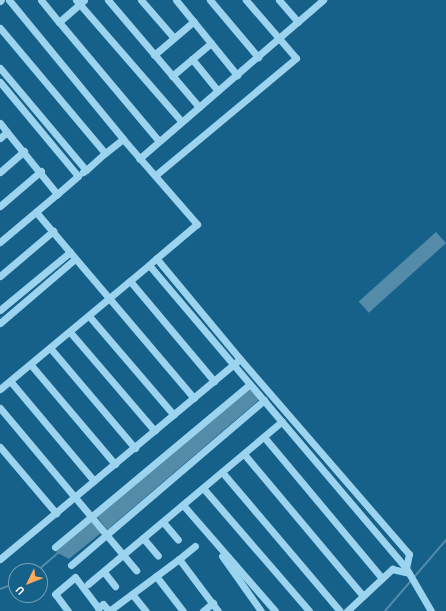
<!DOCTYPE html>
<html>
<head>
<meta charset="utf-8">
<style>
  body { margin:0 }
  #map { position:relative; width:446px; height:611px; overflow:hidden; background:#156189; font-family:"Titillium Web",sans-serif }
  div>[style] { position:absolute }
  .water>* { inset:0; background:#548ba9; transform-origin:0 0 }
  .stream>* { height:2px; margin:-1px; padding:0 1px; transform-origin:1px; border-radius:1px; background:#548ba9 }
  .minor>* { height:7px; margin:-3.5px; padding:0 3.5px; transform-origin:3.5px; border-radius:3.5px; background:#9cd4ef }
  span { translate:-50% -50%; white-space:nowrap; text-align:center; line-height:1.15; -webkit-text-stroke:4px #156189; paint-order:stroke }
  .north { position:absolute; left:8px; top:563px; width:40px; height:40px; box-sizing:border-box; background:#156189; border:1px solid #73a0b8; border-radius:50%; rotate:227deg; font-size:11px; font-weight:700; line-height:16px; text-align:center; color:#fff }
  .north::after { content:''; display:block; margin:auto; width:14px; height:18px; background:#ffab5a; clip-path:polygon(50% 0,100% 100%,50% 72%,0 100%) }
</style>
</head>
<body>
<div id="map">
  <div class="water">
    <i style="left:436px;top:232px;width:15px;height:104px;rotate:48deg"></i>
    <i style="clip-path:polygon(250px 387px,260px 399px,107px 530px,96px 515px)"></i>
    <i style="clip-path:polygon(91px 522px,101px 533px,69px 559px,56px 552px)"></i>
  </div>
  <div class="stream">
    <i style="left:37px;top:571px;width:28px;rotate:-41deg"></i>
    <i style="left:0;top:589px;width:17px;rotate:-21deg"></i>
    <i style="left:385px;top:611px;width:94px;rotate:-49.3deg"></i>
  </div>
  <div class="minor">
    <i style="left:9px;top:0;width:180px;rotate:50.6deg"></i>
    <i style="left:123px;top:139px;width:23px;rotate:142deg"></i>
    <i style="left:41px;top:0;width:28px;rotate:51deg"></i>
    <i style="left:59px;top:22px;width:33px;rotate:-41deg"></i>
    <i style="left:76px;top:0;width:160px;rotate:49deg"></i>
    <i style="left:108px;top:0;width:140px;rotate:49.6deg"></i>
    <i style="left:199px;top:107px;width:79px;rotate:139.1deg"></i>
    <i style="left:141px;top:0;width:50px;rotate:49deg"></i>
    <i style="left:176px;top:0;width:97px;rotate:50.9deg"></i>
    <i style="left:210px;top:0;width:75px;rotate:49.9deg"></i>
    <i style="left:279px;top:0;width:29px;rotate:49deg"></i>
    <i style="left:0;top:1px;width:1px;rotate:-45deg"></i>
    <i style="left:59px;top:22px;width:155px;rotate:50deg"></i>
    <i style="left:0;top:28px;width:163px;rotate:50deg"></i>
    <i style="left:105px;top:153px;width:25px;rotate:138deg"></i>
    <i style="left:154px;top:55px;width:52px;rotate:-40.4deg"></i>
    <i style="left:192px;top:59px;width:41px;rotate:50.9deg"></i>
    <i style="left:0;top:68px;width:133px;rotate:49.9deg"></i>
    <i style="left:86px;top:170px;width:4px;rotate:146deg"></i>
    <i style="left:172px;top:76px;width:51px;rotate:-40.2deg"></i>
    <i style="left:0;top:82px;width:122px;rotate:50.3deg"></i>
    <i style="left:78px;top:176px;width:28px;rotate:139deg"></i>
    <i style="left:199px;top:107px;width:164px;rotate:-40.8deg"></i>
    <i style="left:0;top:123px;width:11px;rotate:52deg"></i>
    <i style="left:0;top:138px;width:9px;rotate:-41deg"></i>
    <i style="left:7px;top:132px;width:80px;rotate:51.1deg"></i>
    <i style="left:57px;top:194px;width:75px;rotate:139.9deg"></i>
    <i style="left:123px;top:139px;width:113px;rotate:49deg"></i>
    <i style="left:197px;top:224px;width:59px;rotate:139.8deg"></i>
    <i style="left:0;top:172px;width:32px;rotate:-41deg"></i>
    <i style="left:157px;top:174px;width:181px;rotate:-39.8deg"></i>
    <i style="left:296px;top:58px;width:77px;rotate:-130.8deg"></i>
    <i style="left:0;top:206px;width:54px;rotate:-40.5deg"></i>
    <i style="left:36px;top:212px;width:244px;rotate:49.7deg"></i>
    <i style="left:0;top:276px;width:70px;rotate:-40.3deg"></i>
    <i style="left:130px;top:281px;width:131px;rotate:50deg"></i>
    <i style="left:0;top:310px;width:91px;rotate:-39.6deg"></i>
    <i style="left:89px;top:316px;width:130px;rotate:49.4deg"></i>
    <i style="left:0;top:323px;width:99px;rotate:-40.5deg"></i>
    <i style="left:70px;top:332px;width:130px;rotate:49.4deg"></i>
    <i style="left:51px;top:349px;width:130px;rotate:49.7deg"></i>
    <i style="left:240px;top:359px;width:258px;rotate:49.1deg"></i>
    <i style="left:409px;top:554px;width:14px;rotate:102deg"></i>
    <i style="left:31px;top:365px;width:130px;rotate:49.7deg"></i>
    <i style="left:11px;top:382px;width:129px;rotate:50deg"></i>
    <i style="left:0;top:389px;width:194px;rotate:-39.8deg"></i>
    <i style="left:149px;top:265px;width:397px;rotate:49.7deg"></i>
    <i style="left:406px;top:568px;width:50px;rotate:59.8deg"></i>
    <i style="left:0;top:408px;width:212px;rotate:50deg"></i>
    <i style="left:264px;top:437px;width:184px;rotate:50.1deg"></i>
    <i style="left:0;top:447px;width:87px;rotate:49.7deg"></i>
    <i style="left:244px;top:454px;width:185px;rotate:50deg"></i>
    <i style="left:222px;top:472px;width:182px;rotate:49.7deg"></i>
    <i style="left:203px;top:488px;width:162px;rotate:49.2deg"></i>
    <i style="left:183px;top:505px;width:140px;rotate:49deg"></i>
    <i style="left:163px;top:522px;width:23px;rotate:50deg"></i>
    <i style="left:143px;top:538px;width:23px;rotate:50deg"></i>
    <i style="left:195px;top:546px;width:21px;rotate:141deg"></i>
    <i style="left:179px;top:559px;width:65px;rotate:53.1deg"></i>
    <i style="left:55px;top:547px;width:254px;rotate:-39.9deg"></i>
    <i style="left:222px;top:556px;width:67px;rotate:54.7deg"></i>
    <i style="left:0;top:559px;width:312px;rotate:-39.8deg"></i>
    <i style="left:240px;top:359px;width:131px;rotate:-129.7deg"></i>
    <i style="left:71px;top:565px;width:254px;rotate:-40.5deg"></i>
    <i style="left:104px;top:572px;width:18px;rotate:52deg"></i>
    <i style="left:156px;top:576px;width:44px;rotate:52.4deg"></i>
    <i style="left:88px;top:584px;width:253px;rotate:-40deg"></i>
    <i style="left:132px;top:594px;width:22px;rotate:51deg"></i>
    <i style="left:68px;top:611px;width:21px;rotate:-127deg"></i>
    <i style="left:55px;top:594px;width:26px;rotate:-40deg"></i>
    <i style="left:75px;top:577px;width:39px;rotate:53deg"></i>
    <i style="left:98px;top:608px;width:6px;rotate:-39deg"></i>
    <i style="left:103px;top:604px;width:9px;rotate:49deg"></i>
    <i style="left:109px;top:611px;width:87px;rotate:-36.6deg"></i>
    <i style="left:203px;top:611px;width:13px;rotate:-39deg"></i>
    <i style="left:347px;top:611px;width:62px;rotate:-43deg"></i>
    <i style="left:392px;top:569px;width:17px;rotate:13deg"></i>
  </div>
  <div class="north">U</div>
</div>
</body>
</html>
